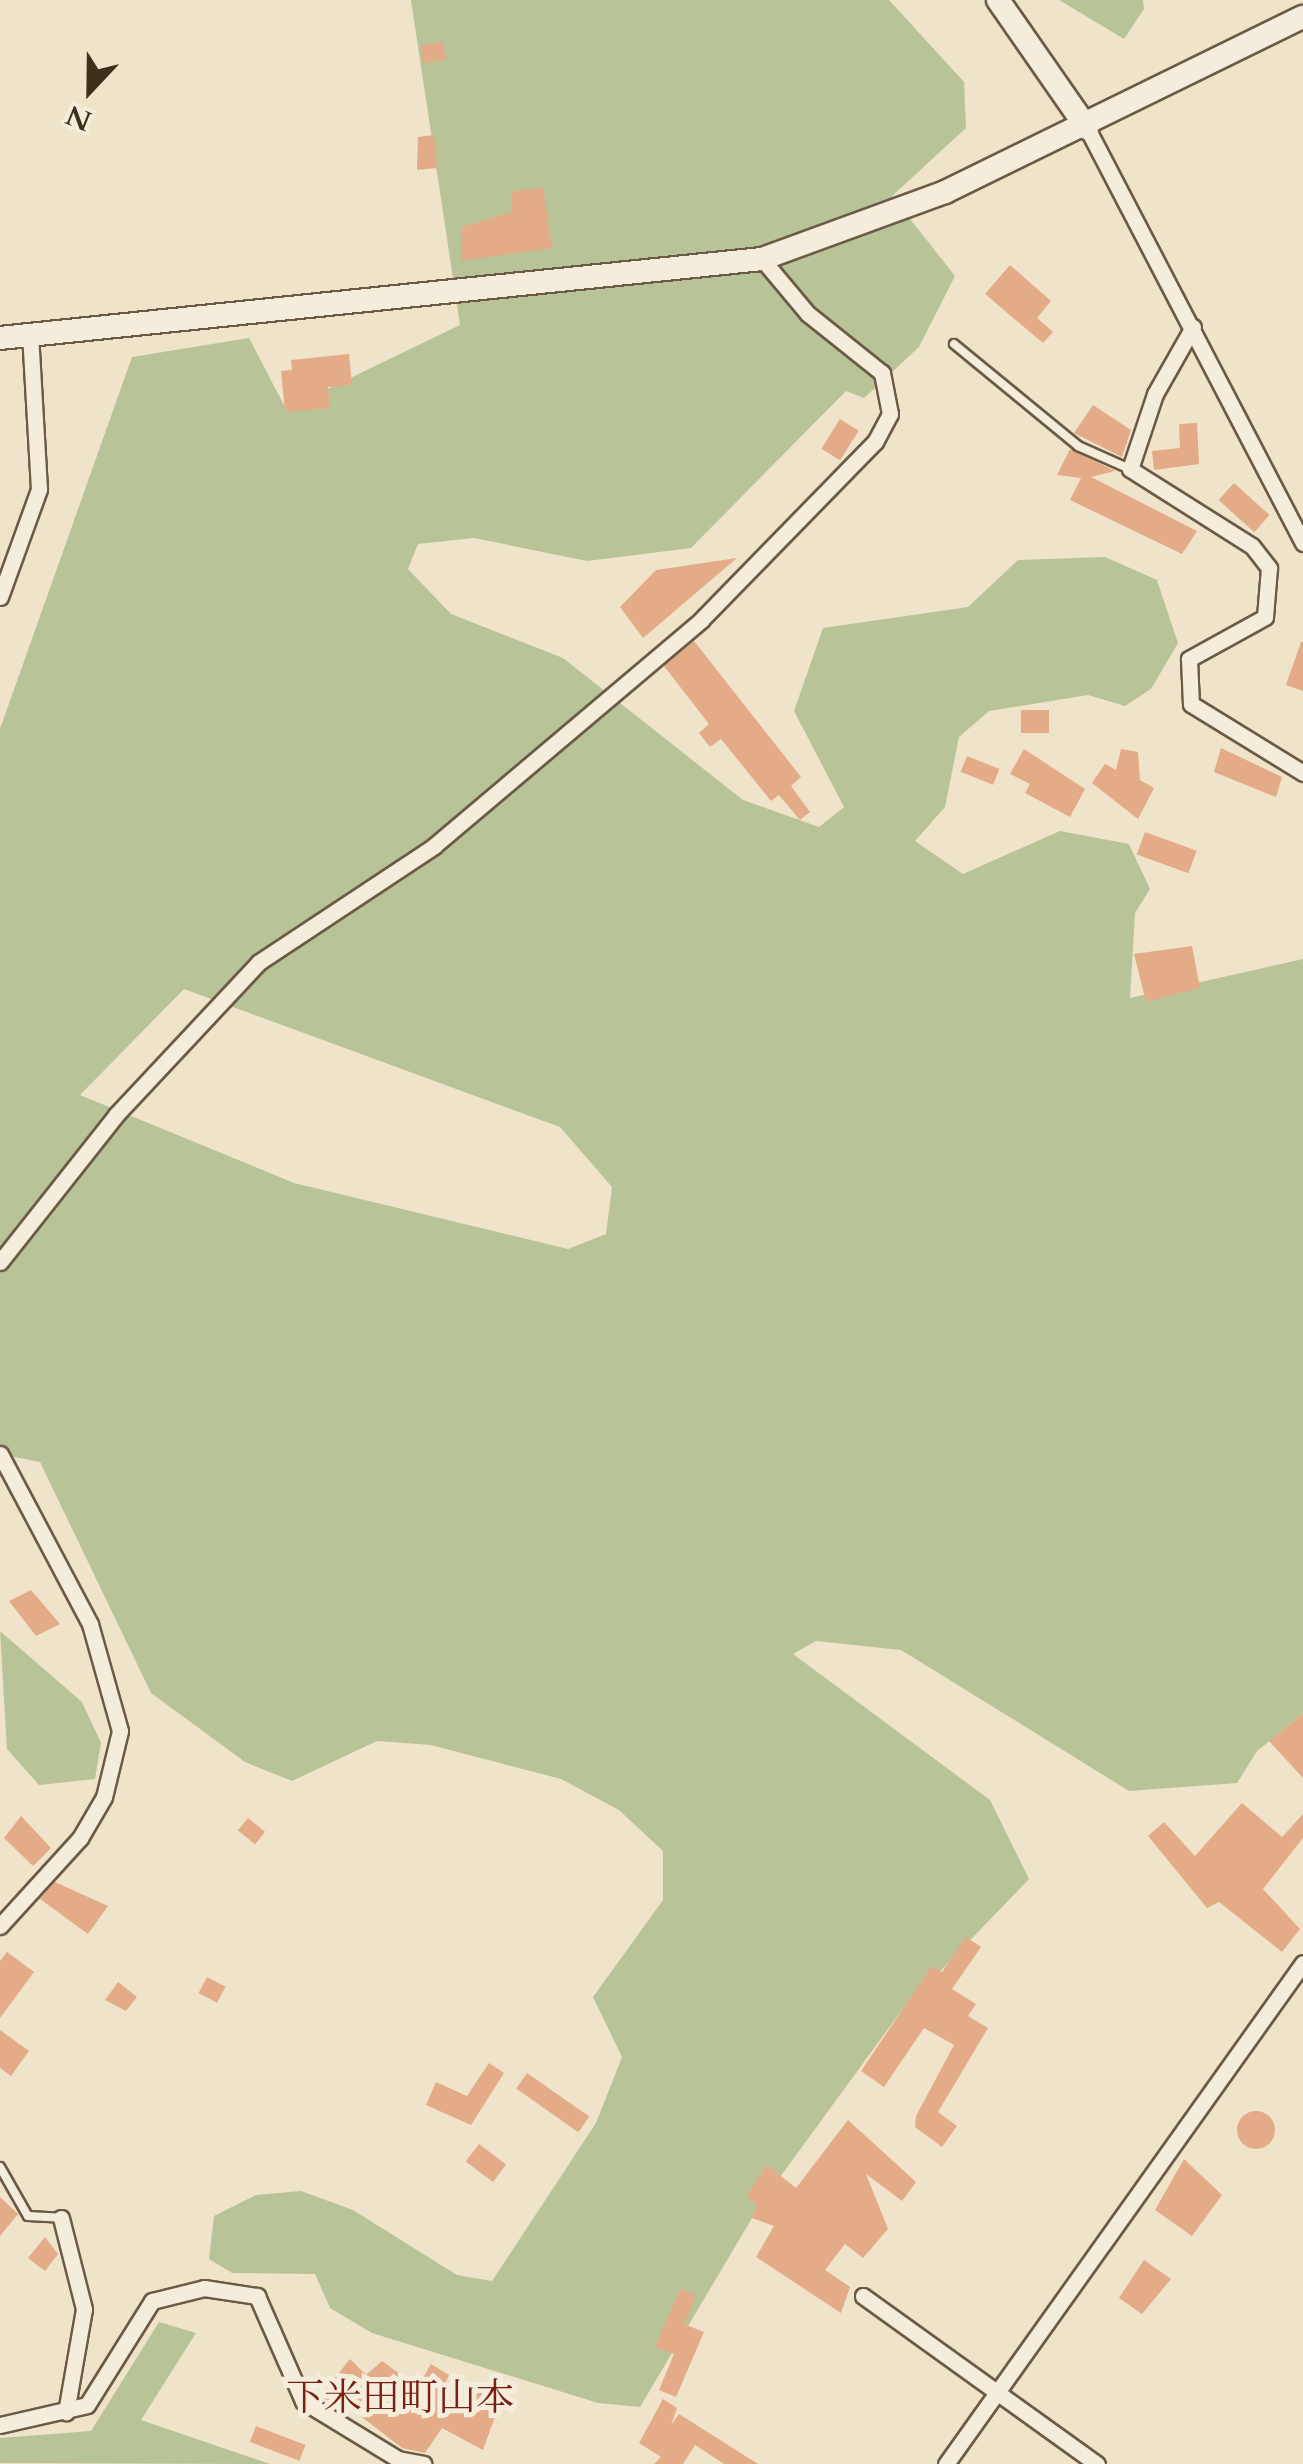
<!DOCTYPE html>
<html>
<head>
<meta charset="utf-8">
<style>
  body { margin:0 }
  #map { position:relative; width:1303px; height:2464px; overflow:hidden; background:#efe3c9; font-family:Cardo,"Noto Serif JP",serif }
  div>[style] { position:absolute }
  .green>* { inset:0; background:#b8c498 }
  .building>* { inset:0; background:#e4ab88; transform-origin:0 0 }
  .round { border-radius:50% }
  .roads { filter:drop-shadow(2px 0 #6b5b46) drop-shadow(-2px 0 #6b5b46) drop-shadow(0 2px #6b5b46) drop-shadow(0 -2px #6b5b46) }
  .lane>* { height:8px; margin:-4px; padding:0 4px; transform-origin:4px; border-radius:4px; background:#f5eddc }
  .street>* { height:15px; margin:-7.5px; padding:0 7.5px; transform-origin:7.5px; border-radius:7.5px; background:#f5eddc }
  .secondary>* { height:22px; margin:-11px; padding:0 11px; transform-origin:11px; border-radius:11px; background:#f5eddc }
  span { translate:-50% -50%; white-space:nowrap; text-align:center; line-height:1.15; -webkit-text-stroke:10px #f5eddc; paint-order:stroke }
  .quarter-label { font-size:38px; color:#7a1f14 }
  .north { position:absolute; left:40px; top:40px; width:100px; height:100px; -webkit-text-stroke:8px #f5eddc; paint-order:stroke; rotate:202deg; font-size:28px; font-weight:700; line-height:40px; text-align:center; color:#3f2e1a }
  .north::after { content:''; display:block; margin:auto; width:35px; height:45px; background:#3f2e1a; clip-path:polygon(50% 0,100% 100%,50% 72%,0 100%) }
</style>
</head>
<body>
<div id="map">
  <div class="green">
    <i style="clip-path:polygon(evenodd,411px 0,889px 0,964px 82px,966px 128px,892px 196px,955px 276px,919px 347px,864px 398px,846px 391px,691px 548px,587px 561px,474px 538px,418px 544px,408px 569px,451px 614px,563px 658px,743px 800px,819px 827px,844px 807px,794px 711px,823px 628px,968px 607px,1018px 560px,1105px 557px,1157px 580px,1178px 643px,1151px 689px,1125px 706px,1088px 695px,989px 711px,959px 737px,945px 807px,915px 841px,963px 874px,1060px 831px,1129px 844px,1150px 889px,1135px 913px,1130px 998px,1303px 959px,1303px 1714px,1257px 1751px,1237px 1783px,1129px 1791px,901px 1650px,816px 1641px,793px 1654px,990px 1800px,1029px 1879px,899px 2014px,761px 2203px,640px 2407px,598px 2403px,372px 2333px,330px 2308px,315px 2274px,232px 2273px,209px 2259px,214px 2216px,256px 2195px,301px 2191px,353px 2210px,457px 2275px,492px 2281px,596px 2123px,622px 2057px,593px 1997px,663px 1900px,663px 1851px,619px 1810px,561px 1779px,431px 1745px,377px 1741px,292px 1781px,245px 1762px,151px 1693px,40px 1462px,0 1454px,0 729px,132px 357px,249px 338px,286px 409px,460px 325px,411px 0,184px 989px,560px 1127px,612px 1187px,606px 1234px,568px 1249px,294px 1183px,80px 1095px,184px 989px)"></i>
    <i style="clip-path:polygon(1059px 0,1143px 0,1144px 9px,1124px 39px)"></i>
    <i style="clip-path:polygon(0 1631px,82px 1702px,101px 1743px,95px 1779px,39px 1785px,7px 1749px)"></i>
    <i style="clip-path:polygon(159px 2322px,196px 2333px,141px 2420px,270px 2464px,0 2463px,0 2438px,91px 2431px)"></i>
  </div>
  <div class="building">
    <i style="left:443px;top:42px;width:18px;height:23px;rotate:81deg"></i>
    <i style="clip-path:polygon(434px 135px,437px 168px,417px 170px,418px 137px)"></i>
    <i style="clip-path:polygon(543px 188px,552px 248px,461px 261px,462px 227px,512px 212px,511px 191px)"></i>
    <i style="clip-path:polygon(1010px 265px,1051px 301px,1037px 318px,1053px 332px,1043px 343px,985px 294px)"></i>
    <i style="clip-path:polygon(349px 354px,352px 385px,328px 387px,330px 408px,285px 412px,281px 371px,292px 370px,291px 360px)"></i>
    <i style="clip-path:polygon(1093px 405px,1131px 430px,1122px 457px,1074px 433px)"></i>
    <i style="left:840px;top:419px;width:22px;height:35px;rotate:32deg"></i>
    <i style="clip-path:polygon(1197px 423px,1199px 464px,1154px 470px,1152px 451px,1180px 448px,1179px 424px)"></i>
    <i style="clip-path:polygon(1070px 449px,1115px 471px,1091px 477px,1197px 531px,1182px 554px,1070px 500px,1081px 478px,1057px 475px)"></i>
    <i style="left:1234px;top:483px;width:48px;height:23px;rotate:42deg"></i>
    <i style="clip-path:polygon(737px 558px,643px 638px,620px 607px,656px 570px)"></i>
    <i style="clip-path:polygon(694px 641px,801px 777px,791px 786px,810px 812px,800px 820px,779px 795px,771px 801px,721px 739px,710px 747px,699px 733px,709px 724px,664px 666px)"></i>
    <i style="clip-path:polygon(1301px 642px,1303px 642px,1303px 691px,1286px 685px)"></i>
    <i style="left:1021px;top:710px;width:28px;height:23px"></i>
    <i style="clip-path:polygon(1221px 748px,1282px 777px,1276px 797px,1214px 772px)"></i>
    <i style="clip-path:polygon(1024px 749px,1085px 789px,1070px 817px,1025px 793px,1030px 784px,1010px 774px)"></i>
    <i style="clip-path:polygon(1121px 749px,1138px 752px,1140px 780px,1154px 788px,1138px 819px,1092px 783px,1105px 764px,1116px 770px)"></i>
    <i style="left:967px;top:756px;width:35px;height:17px;rotate:22deg"></i>
    <i style="left:1145px;top:832px;width:55px;height:24px;rotate:20deg"></i>
    <i style="clip-path:polygon(1192px 946px,1200px 988px,1146px 1002px,1134px 954px)"></i>
    <i style="clip-path:polygon(31px 1590px,60px 1624px,36px 1636px,9px 1601px)"></i>
    <i style="clip-path:polygon(1303px 1714px,1303px 1778px,1269px 1741px)"></i>
    <i style="clip-path:polygon(1242px 1803px,1282px 1837px,1303px 1814px,1303px 1838px,1263px 1889px,1300px 1929px,1282px 1952px,1219px 1902px,1207px 1908px,1148px 1836px,1164px 1822px,1195px 1856px)"></i>
    <i style="clip-path:polygon(21px 1816px,51px 1848px,33px 1866px,4px 1838px)"></i>
    <i style="left:248px;top:1818px;width:22px;height:16px;rotate:39deg"></i>
    <i style="clip-path:polygon(55px 1882px,108px 1906px,88px 1934px,40px 1899px)"></i>
    <i style="clip-path:polygon(966px 1937px,981px 1947px,952px 1989px,976px 2004px,968px 2016px,988px 2028px,938px 2112px,957px 2126px,942px 2147px,915px 2127px,916px 2116px,954px 2045px,924px 2028px,884px 2087px,861px 2071px,932px 1966px,942px 1972px)"></i>
    <i style="clip-path:polygon(7px 1952px,34px 1972px,0 2018px,0 1961px)"></i>
    <i style="left:207px;top:1977px;width:21px;height:18px;rotate:28deg"></i>
    <i style="clip-path:polygon(118px 1982px,137px 1997px,126px 2011px,105px 2000px)"></i>
    <i style="clip-path:polygon(0 2030px,29px 2051px,11px 2076px,0 2068px)"></i>
    <i style="clip-path:polygon(489px 2063px,504px 2073px,471px 2125px,426px 2105px,436px 2082px,467px 2096px)"></i>
    <i style="left:527px;top:2073px;width:76px;height:19px;rotate:35deg"></i>
    <i class="round" style="left:1237px;top:2111px;width:38px;height:38px"></i>
    <i style="clip-path:polygon(848px 2120px,916px 2182px,902px 2201px,866px 2174px,888px 2229px,863px 2258px,845px 2244px,825px 2270px,850px 2287px,841px 2313px,756px 2257px,774px 2226px,752px 2218px,757px 2205px,746px 2197px,767px 2165px,796px 2188px)"></i>
    <i style="left:479px;top:2144px;width:34px;height:22px;rotate:37deg"></i>
    <i style="clip-path:polygon(1184px 2159px,1222px 2195px,1192px 2236px,1155px 2210px)"></i>
    <i style="clip-path:polygon(0 2197px,18px 2214px,0 2236px)"></i>
    <i style="clip-path:polygon(45px 2237px,58px 2254px,45px 2271px,28px 2258px)"></i>
    <i style="clip-path:polygon(1144px 2260px,1171px 2279px,1142px 2314px,1119px 2298px)"></i>
    <i style="clip-path:polygon(680px 2289px,696px 2296px,684px 2324px,704px 2332px,676px 2397px,659px 2390px,674px 2354px,655px 2347px)"></i>
    <i style="clip-path:polygon(350px 2359px,366px 2375px,382px 2361px,418px 2387px,431px 2364px,449px 2375px,440px 2394px,470px 2409px,478px 2389px,502px 2397px,483px 2450px,442px 2428px,425px 2453px,402px 2448px,345px 2404px,319px 2398px)"></i>
    <i style="clip-path:polygon(663px 2399px,677px 2408px,671px 2425px,679px 2414px,758px 2464px,724px 2464px,695px 2445px,683px 2464px,654px 2464px,661px 2457px,639px 2443px)"></i>
    <i style="left:256px;top:2426px;width:53px;height:17px;rotate:21deg"></i>
  </div>
  <div class="roads">
    <div class="lane">
      <i style="left:954px;top:344px;width:161px;rotate:39.4deg"></i>
      <i style="left:1078px;top:446px;width:57px;rotate:23.9deg"></i>
      <i style="left:0;top:2167px;width:56px;rotate:60.3deg"></i>
      <i style="left:28px;top:2216px;width:33px;rotate:3deg"></i>
    </div>
    <div class="street">
      <i style="left:1087px;top:128px;width:468px;rotate:62.5deg"></i>
      <i style="left:1193px;top:327px;width:77px;rotate:119.6deg"></i>
      <i style="left:1155px;top:394px;width:79px;rotate:108.4deg"></i>
      <i style="left:1130px;top:469px;width:144px;rotate:32.3deg"></i>
      <i style="left:1252px;top:546px;width:28px;rotate:52deg"></i>
      <i style="left:1269px;top:568px;width:49px;rotate:94.7deg"></i>
      <i style="left:1265px;top:617px;width:87px;rotate:151.1deg"></i>
      <i style="left:1189px;top:659px;width:45px;rotate:87.5deg"></i>
      <i style="left:1191px;top:704px;width:132px;rotate:31.6deg"></i>
      <i style="left:0;top:597px;width:115px;rotate:-70.1deg"></i>
      <i style="left:39px;top:489px;width:154px;rotate:-93.3deg"></i>
      <i style="left:0;top:1262px;width:187px;rotate:-51.7deg"></i>
      <i style="left:116px;top:1115px;width:209px;rotate:-46.9deg"></i>
      <i style="left:259px;top:962px;width:210px;rotate:-33.5deg"></i>
      <i style="left:434px;top:846px;width:350px;rotate:-40.2deg"></i>
      <i style="left:701px;top:620px;width:249px;rotate:-45.7deg"></i>
      <i style="left:875px;top:442px;width:32px;rotate:-62deg"></i>
      <i style="left:890px;top:414px;width:42px;rotate:-101deg"></i>
      <i style="left:882px;top:373px;width:95px;rotate:-141.4deg"></i>
      <i style="left:808px;top:314px;width:72px;rotate:-129.9deg"></i>
      <i style="left:0;top:1454px;width:192px;rotate:62.1deg"></i>
      <i style="left:90px;top:1624px;width:111px;rotate:74.3deg"></i>
      <i style="left:120px;top:1731px;width:68px;rotate:103.6deg"></i>
      <i style="left:104px;top:1797px;width:48px;rotate:120.3deg"></i>
      <i style="left:80px;top:1838px;width:119px;rotate:132.3deg"></i>
      <i style="left:61px;top:2218px;width:94px;rotate:75.8deg"></i>
      <i style="left:84px;top:2309px;width:105px;rotate:99.9deg"></i>
      <i style="left:863px;top:2296px;width:288px;rotate:35.7deg"></i>
      <i style="left:0;top:2425px;width:89px;rotate:-12.9deg"></i>
      <i style="left:87px;top:2405px;width:123px;rotate:-58deg"></i>
      <i style="left:152px;top:2301px;width:54px;rotate:-14deg"></i>
      <i style="left:204px;top:2288px;width:54px;rotate:8.6deg"></i>
      <i style="left:257px;top:2296px;width:115px;rotate:66.3deg"></i>
      <i style="left:303px;top:2401px;width:111px;rotate:31.4deg"></i>
      <i style="left:398px;top:2459px;width:26px;rotate:11deg"></i>
      <i style="left:946px;top:2464px;width:615px;rotate:-54.53deg"></i>
    </div>
    <div class="secondary">
      <i style="left:998px;top:0;width:156px;rotate:55.2deg"></i>
      <i style="left:0;top:338px;width:766px;rotate:-5.92deg"></i>
      <i style="left:762px;top:259px;width:195px;rotate:-20.1deg"></i>
      <i style="left:945px;top:192px;width:398px;rotate:-26.1deg"></i>
    </div>
  </div>
  <div class="quarter-label">
    <span style="left:400px;top:2399px">下米田町山本</span>
  </div>
  <div class="north">N</div>
</div>
</body>
</html>
